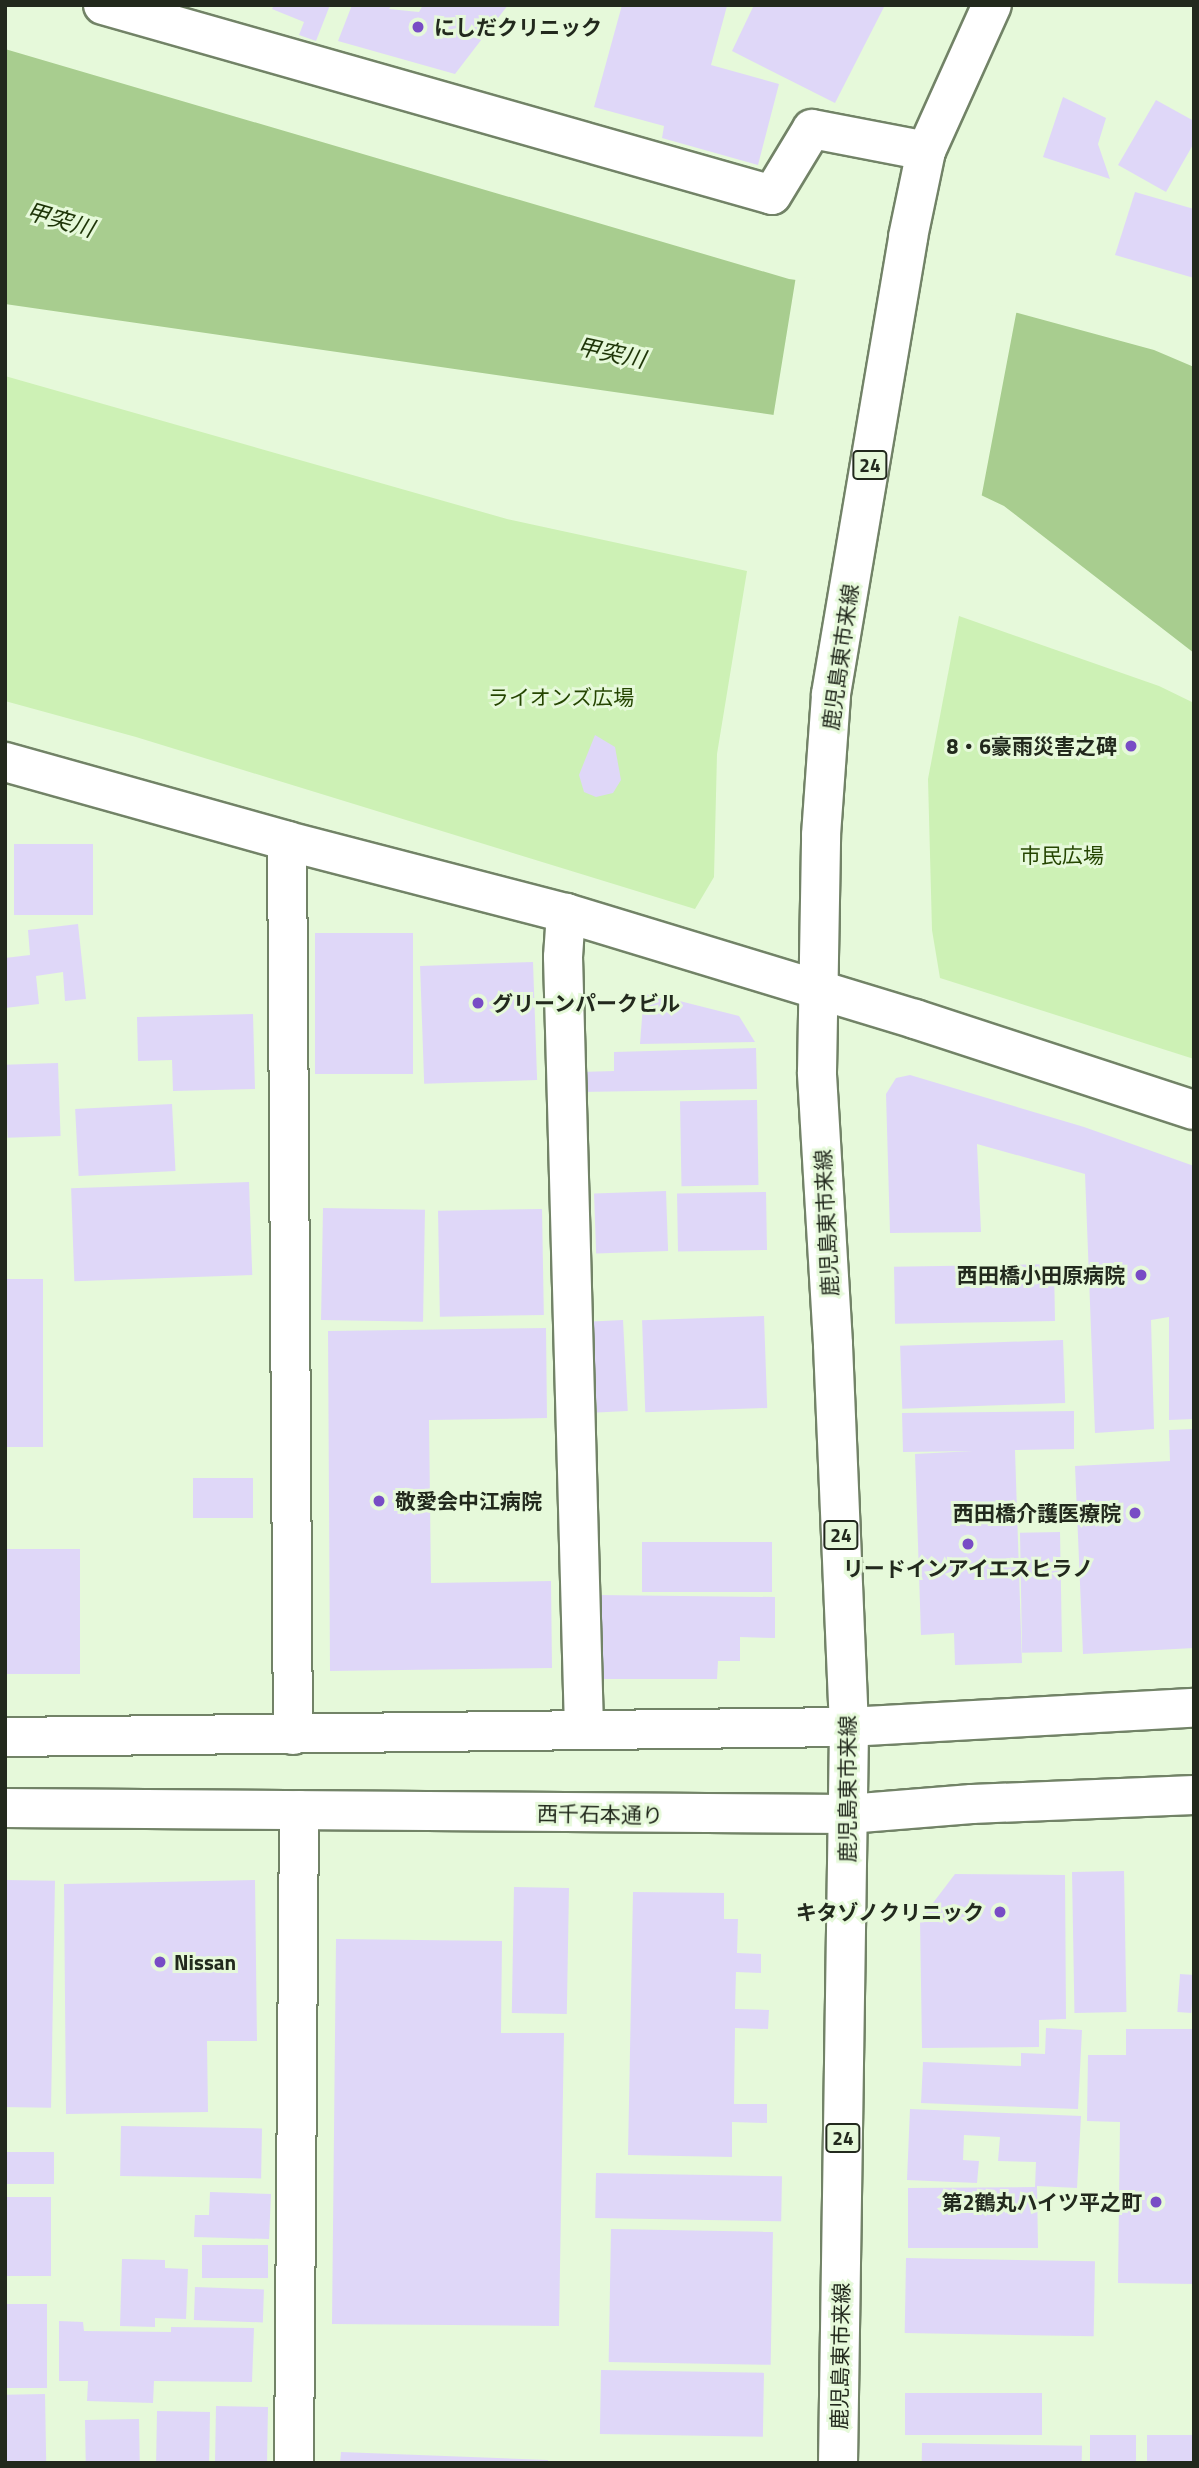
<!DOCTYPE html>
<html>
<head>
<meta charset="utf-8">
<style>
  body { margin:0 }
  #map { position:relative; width:1199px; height:2468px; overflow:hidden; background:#e6f9da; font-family:"Titillium Web","Noto Sans JP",sans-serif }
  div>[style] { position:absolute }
  .green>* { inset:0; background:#cdf1b5 }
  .water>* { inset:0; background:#a8cd8f }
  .pier>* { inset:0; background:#e6f9da }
  .building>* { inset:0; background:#dfd7f8; transform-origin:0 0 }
  .roads { filter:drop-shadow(2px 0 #728367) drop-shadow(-2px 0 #728367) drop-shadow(0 2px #728367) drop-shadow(0 -2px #728367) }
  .minor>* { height:38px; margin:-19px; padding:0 19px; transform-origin:19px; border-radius:19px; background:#fff }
  .tertiary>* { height:38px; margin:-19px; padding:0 19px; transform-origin:19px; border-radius:19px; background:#fff }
  .primary>* { height:38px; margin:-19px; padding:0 19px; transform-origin:19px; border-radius:19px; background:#fff }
  .dots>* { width:19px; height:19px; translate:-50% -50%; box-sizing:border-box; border:4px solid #e6f9da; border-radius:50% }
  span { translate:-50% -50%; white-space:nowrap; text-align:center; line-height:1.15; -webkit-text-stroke:6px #e6f9da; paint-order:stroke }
  .shield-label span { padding:2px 5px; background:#e6f9da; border:2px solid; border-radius:5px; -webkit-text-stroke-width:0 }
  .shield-label { font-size:19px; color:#22291d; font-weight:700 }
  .poi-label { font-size:21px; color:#22291d; font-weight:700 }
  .left { translate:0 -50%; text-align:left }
  .right { translate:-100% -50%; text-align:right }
  .street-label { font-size:21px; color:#22291d }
  .park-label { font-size:21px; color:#254501 }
  .water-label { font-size:23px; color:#1e3508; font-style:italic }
  .frame { position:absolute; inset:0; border:7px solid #22291d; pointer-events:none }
</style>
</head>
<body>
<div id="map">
  <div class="green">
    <i style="clip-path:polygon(5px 376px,507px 519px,747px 571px,717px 754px,714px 877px,695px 909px,136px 737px,5px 701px)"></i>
    <i style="clip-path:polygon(959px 616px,1159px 686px,1194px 703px,1194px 1059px,940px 978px,932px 930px,928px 779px)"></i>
  </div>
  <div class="water">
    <i style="clip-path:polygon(5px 49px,789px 279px,999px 308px,1154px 350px,1194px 367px,1194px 653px,1004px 506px,829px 423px,5px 304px)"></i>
  </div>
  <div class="pier">
    <i style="clip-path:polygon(796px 276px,1017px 309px,981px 499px,828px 426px,773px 418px)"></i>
  </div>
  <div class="building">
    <i style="clip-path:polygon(274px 5px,330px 5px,316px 41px,299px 35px,304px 22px,272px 9px)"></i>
    <i style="clip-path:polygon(352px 5px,392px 5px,389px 9px,419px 12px,423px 5px,508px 5px,455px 74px,338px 41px)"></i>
    <i style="clip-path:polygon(622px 5px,727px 6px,711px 65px,779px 84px,758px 165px,662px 138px,664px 126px,594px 107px)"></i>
    <i style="clip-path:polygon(754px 5px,885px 5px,835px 103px,732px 51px)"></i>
    <i style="clip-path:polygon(1063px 97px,1106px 118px,1098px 144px,1110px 179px,1043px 157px)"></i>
    <i style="clip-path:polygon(1156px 100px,1194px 121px,1194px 143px,1166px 192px,1118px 165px)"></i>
    <i style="clip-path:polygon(1135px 192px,1194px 209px,1194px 278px,1115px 255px)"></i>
    <i style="clip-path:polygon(595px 735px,615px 747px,621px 780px,613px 793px,596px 797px,584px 792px,579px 775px)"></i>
    <i style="left:14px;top:844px;width:79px;height:71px"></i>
    <i style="clip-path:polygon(78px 924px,86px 999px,65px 1001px,63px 972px,36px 976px,39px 1004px,5px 1008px,5px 958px,30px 955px,28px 930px)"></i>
    <i style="left:315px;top:933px;width:98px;height:141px"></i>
    <i style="left:533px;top:962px;width:118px;height:113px;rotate:88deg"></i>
    <i style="clip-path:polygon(644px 992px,739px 1016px,755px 1042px,640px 1044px)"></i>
    <i style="clip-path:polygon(253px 1014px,255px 1089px,173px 1091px,172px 1060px,138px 1061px,137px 1017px)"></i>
    <i style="clip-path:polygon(756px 1048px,757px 1089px,581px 1092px,580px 1072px,614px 1071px,614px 1052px)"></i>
    <i style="left:58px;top:1063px;width:73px;height:53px;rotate:88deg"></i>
    <i style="clip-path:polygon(910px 1075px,1084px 1127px,1194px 1166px,1194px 1419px,1169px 1420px,1169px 1317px,1151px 1320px,1154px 1429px,1095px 1433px,1085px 1174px,977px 1144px,981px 1232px,890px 1233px,886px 1094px,896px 1078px)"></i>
    <i style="left:757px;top:1100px;width:85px;height:77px;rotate:89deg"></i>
    <i style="left:172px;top:1104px;width:67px;height:97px;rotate:87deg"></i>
    <i style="left:249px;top:1182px;width:93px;height:178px;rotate:88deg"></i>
    <i style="left:666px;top:1191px;width:60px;height:72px;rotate:88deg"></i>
    <i style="left:766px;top:1192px;width:58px;height:89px;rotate:89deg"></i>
    <i style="left:323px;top:1208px;width:102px;height:112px;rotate:1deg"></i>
    <i style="left:542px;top:1209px;width:106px;height:104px;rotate:89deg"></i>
    <i style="left:1054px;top:1264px;width:57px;height:160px;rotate:89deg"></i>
    <i style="left:5px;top:1279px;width:38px;height:168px"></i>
    <i style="left:764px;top:1316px;width:92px;height:122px;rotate:88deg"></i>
    <i style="left:623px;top:1320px;width:91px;height:31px;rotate:87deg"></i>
    <i style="clip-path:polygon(546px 1328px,547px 1418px,429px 1420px,431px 1583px,551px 1581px,552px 1668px,330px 1671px,328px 1331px)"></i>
    <i style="left:1063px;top:1340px;width:63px;height:163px;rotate:88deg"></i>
    <i style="clip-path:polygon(1074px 1411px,1074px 1449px,1015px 1450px,1022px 1663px,955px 1665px,954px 1633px,921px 1635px,915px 1454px,973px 1451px,903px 1452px,902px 1413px)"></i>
    <i style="clip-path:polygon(1194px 1429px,1194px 1648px,1083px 1654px,1075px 1466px,1170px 1461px,1169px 1430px)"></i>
    <i style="left:193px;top:1478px;width:60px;height:40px"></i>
    <i style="left:1060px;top:1532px;width:120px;height:40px;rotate:89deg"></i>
    <i style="left:642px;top:1542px;width:130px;height:50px"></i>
    <i style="left:5px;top:1549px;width:75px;height:125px"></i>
    <i style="clip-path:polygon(599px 1595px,775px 1597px,775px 1638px,740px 1637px,740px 1661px,718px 1661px,717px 1679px,598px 1679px)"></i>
    <i style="left:1124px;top:1871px;width:141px;height:52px;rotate:89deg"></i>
    <i style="clip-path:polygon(955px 1874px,1065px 1875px,1066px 2019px,1039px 2020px,1039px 2047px,922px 2048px,920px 1920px)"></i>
    <i style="left:6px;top:1880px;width:49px;height:227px;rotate:1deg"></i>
    <i style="clip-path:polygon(255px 1880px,257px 2041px,207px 2041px,208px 2112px,66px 2114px,64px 1884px)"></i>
    <i style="left:514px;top:1887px;width:55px;height:126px;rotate:1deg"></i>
    <i style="clip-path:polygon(633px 1892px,724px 1893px,724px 1919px,738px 1919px,737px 1953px,761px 1954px,761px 1973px,736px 1972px,735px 2009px,769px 2010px,768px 2029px,735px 2028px,734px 2104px,767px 2104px,767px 2123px,732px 2122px,732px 2157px,628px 2155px)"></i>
    <i style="clip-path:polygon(336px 1939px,502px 1941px,501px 2033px,564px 2033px,559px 2326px,332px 2324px)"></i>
    <i style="left:1180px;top:1974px;width:14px;height:38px;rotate:4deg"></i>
    <i style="clip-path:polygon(1046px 2028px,1082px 2030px,1078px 2109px,921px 2103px,923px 2062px,1021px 2066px,1021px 2053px,1045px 2054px)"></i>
    <i style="clip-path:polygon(1126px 2029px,1194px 2029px,1194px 2284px,1118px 2283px,1120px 2122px,1087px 2121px,1088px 2055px,1126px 2055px)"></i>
    <i style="clip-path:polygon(910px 2109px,1081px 2116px,1077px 2188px,1037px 2186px,1038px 2248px,908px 2248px,908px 2188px,1035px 2187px,1036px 2162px,998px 2161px,1000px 2137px,964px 2135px,963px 2160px,979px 2161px,977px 2183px,907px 2180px)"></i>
    <i style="left:121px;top:2126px;width:141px;height:50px;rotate:1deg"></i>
    <i style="left:5px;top:2152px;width:49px;height:32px"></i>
    <i style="left:596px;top:2173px;width:186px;height:45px;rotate:1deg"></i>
    <i style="clip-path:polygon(210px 2192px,271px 2194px,269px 2239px,194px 2237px,195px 2215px,209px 2215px)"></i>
    <i style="left:5px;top:2197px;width:46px;height:79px"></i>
    <i style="left:611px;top:2229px;width:162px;height:133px;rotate:1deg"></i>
    <i style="left:202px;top:2245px;width:66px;height:33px"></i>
    <i style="left:906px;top:2258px;width:189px;height:75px;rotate:1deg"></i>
    <i style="clip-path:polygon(122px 2259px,165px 2260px,165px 2268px,188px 2269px,186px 2319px,155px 2318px,155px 2327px,120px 2326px)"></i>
    <i style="left:195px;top:2287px;width:69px;height:33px;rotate:2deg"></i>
    <i style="left:5px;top:2304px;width:42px;height:84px"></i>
    <i style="clip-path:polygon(59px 2321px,83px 2322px,84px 2331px,171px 2332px,171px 2327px,254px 2328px,252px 2382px,154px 2381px,153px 2403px,87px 2401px,88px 2381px,59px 2381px)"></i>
    <i style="left:601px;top:2370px;width:163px;height:64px;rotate:1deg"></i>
    <i style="left:1042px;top:2393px;width:42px;height:137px;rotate:90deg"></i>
    <i style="left:45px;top:2394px;width:69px;height:40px;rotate:89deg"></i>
    <i style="left:216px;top:2406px;width:52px;height:57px;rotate:1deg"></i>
    <i style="left:157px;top:2411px;width:53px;height:52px;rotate:1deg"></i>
    <i style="left:139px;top:2419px;width:44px;height:54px;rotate:89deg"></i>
    <i style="left:1090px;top:2435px;width:46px;height:28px"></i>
    <i style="left:1147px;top:2435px;width:47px;height:28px"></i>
    <i style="left:922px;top:2443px;width:160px;height:20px;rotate:1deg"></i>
    <i style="clip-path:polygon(341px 2452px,548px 2460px,548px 2463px,340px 2463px)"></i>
  </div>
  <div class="roads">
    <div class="minor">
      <i style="left:103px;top:5px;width:695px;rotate:15.85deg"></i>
      <i style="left:772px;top:195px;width:77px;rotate:-58.8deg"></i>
      <i style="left:812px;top:129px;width:116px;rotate:10.9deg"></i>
      <i style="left:287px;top:841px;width:894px;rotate:89.62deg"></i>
      <i style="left:566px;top:913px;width:44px;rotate:93.9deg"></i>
      <i style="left:563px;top:957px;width:771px;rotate:88.44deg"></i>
      <i style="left:294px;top:2463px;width:653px;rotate:-89.56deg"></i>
    </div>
    <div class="tertiary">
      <i style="left:5px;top:762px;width:293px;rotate:15.6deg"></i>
      <i style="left:287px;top:841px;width:288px;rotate:14.5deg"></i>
      <i style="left:566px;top:913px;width:365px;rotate:16.9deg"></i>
      <i style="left:915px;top:1019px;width:293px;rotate:18.1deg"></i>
      <i style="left:5px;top:1737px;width:844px;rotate:-0.68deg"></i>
      <i style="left:849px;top:1727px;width:346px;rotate:-3.2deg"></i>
      <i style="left:5px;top:1808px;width:843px;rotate:0.41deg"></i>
      <i style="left:848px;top:1814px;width:124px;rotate:-4.6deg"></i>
      <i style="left:972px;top:1804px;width:222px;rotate:-2.3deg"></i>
    </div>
    <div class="primary">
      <i style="left:838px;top:2463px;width:736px;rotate:-89.14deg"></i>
      <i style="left:849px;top:1727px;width:383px;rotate:-92.4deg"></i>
      <i style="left:833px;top:1344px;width:272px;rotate:-93.4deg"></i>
      <i style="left:817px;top:1072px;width:237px;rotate:-89deg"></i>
      <i style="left:821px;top:835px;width:141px;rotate:-85.9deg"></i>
      <i style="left:831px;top:694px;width:463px;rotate:-80.4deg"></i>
      <i style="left:908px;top:237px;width:88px;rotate:-78.2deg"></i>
      <i style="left:926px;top:151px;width:160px;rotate:-65.7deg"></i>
    </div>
  </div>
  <div class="dots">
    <i style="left:418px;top:27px;background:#784cc5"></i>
    <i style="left:1131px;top:746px;background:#784cc5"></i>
    <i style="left:478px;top:1003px;background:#784cc5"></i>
    <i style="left:1141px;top:1275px;background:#784cc5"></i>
    <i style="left:379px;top:1501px;background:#784cc5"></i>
    <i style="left:1135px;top:1513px;background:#784cc5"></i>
    <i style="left:968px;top:1544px;background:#784cc5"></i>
    <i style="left:1000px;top:1912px;background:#784cc5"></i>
    <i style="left:160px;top:1962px;background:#784cc5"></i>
    <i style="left:1156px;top:2202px;background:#784cc5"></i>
  </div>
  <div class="shield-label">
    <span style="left:870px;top:465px">24</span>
    <span style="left:841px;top:1535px">24</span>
    <span style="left:843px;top:2138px">24</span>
  </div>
  <div class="poi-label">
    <span class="left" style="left:434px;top:27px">にしだクリニック</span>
    <span class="right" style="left:1117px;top:746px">8・6豪雨災害之碑</span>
    <span class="left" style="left:492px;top:1003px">グリーンパークビル</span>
    <span class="right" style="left:1125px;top:1275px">西田橋小田原病院</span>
    <span class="left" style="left:395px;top:1501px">敬愛会中江病院</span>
    <span class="right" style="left:1121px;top:1513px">西田橋介護医療院</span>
    <span style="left:968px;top:1568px">リードインアイエスヒラノ</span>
    <span class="right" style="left:984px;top:1912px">キタゾノクリニック</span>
    <span class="left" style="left:174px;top:1962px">Nissan</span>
    <span class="right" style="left:1142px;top:2202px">第2鶴丸ハイツ平之町</span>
  </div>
  <div class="street-label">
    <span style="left:840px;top:657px;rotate:-82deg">鹿児島東市来線</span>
    <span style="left:826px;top:1223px;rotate:-93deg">鹿児島東市来線</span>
    <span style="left:847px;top:1789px;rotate:-90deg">鹿児島東市来線</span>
    <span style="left:600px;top:1814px;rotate:1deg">西千石本通り</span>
    <span style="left:840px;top:2356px;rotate:-89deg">鹿児島東市来線</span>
  </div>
  <div class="park-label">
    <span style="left:561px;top:697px">ライオンズ広場</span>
    <span style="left:1062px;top:855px">市民広場</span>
  </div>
  <div class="water-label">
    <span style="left:60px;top:220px;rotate:16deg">甲突川</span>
    <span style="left:611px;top:353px;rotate:12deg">甲突川</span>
  </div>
  <div class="frame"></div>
</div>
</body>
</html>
